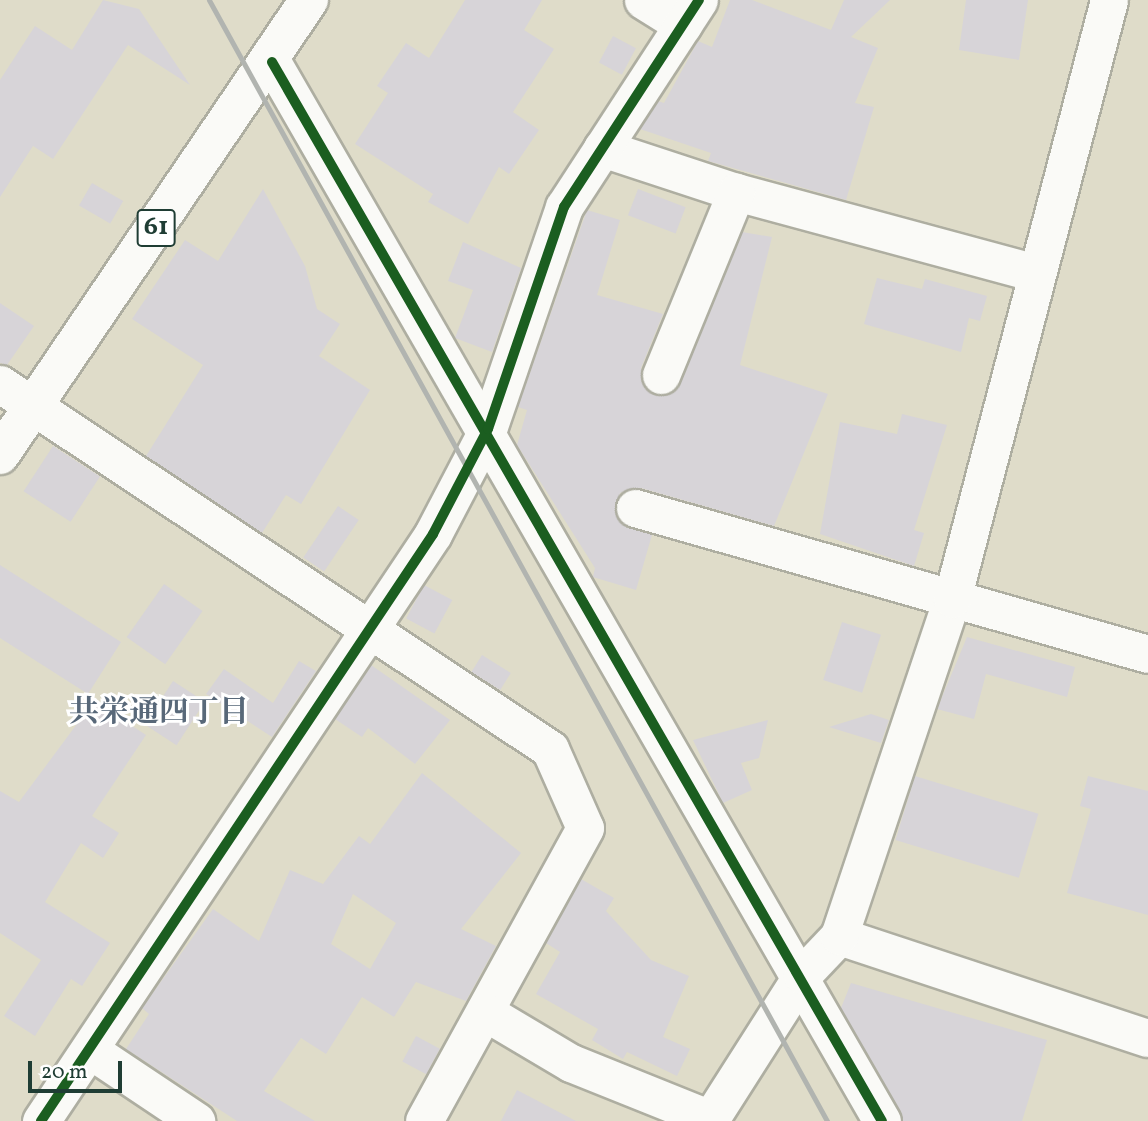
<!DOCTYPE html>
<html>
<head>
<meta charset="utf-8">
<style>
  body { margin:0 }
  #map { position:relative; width:1148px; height:1121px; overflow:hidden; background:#dfdcc9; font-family:Vollkorn,"Noto Serif JP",serif }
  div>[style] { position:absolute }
  .building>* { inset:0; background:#d7d4d8; transform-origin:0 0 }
  .roads { filter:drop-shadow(2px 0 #aeaea1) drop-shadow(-2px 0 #aeaea1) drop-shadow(0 2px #aeaea1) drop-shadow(0 -2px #aeaea1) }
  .street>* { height:37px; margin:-18.5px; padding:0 18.5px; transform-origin:18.5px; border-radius:18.5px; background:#fafaf7 }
  .primary>* { height:38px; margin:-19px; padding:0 19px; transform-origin:19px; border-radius:19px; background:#fafaf7 }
  .rail>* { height:5px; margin:-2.5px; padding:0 2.5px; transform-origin:2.5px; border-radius:2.5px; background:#b1b4b0 }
  .cycleway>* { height:10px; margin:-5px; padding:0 5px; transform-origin:5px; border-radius:5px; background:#1b5e20 }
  span { translate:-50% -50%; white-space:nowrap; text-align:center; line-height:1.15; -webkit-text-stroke:6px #fff; paint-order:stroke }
  .shield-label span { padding:2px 5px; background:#fff; border:2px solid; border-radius:5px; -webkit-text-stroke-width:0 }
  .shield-label { font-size:26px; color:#1f3d34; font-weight:700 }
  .neighbourhood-label { font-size:30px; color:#586879; font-weight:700 }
  .scale { position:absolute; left:28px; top:1061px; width:94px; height:32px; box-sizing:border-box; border:4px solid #1f3d34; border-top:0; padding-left:9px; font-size:21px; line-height:24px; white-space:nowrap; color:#1f3d34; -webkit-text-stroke:5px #fff; paint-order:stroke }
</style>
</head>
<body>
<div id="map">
  <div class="building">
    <i style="clip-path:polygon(103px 0,139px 9px,190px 85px,128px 45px,53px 159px,33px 146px,0 197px,0 80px,35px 26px,72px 50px)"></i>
    <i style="clip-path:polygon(465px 0,542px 0,524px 30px,554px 49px,513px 112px,539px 130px,509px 174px,499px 167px,468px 224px,428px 202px,433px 194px,355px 144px,388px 93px,377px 86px,406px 43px,429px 58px)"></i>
    <i style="clip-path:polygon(730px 0,752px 0,831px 30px,844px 0,890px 0,851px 37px,878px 48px,855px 103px,874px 107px,846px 200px,708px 161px,711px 153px,640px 129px,658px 101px,664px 103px,698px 41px,712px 47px)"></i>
    <i style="clip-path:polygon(966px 0,1028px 0,1019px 60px,959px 50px)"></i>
    <i style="left:613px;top:36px;width:26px;height:30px;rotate:28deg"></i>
    <i style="left:92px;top:183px;width:36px;height:26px;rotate:30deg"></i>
    <i style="clip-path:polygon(263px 189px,305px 266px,317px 309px,340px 324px,319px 356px,370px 390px,301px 504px,286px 495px,262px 533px,146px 456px,203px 365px,132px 319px,185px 240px,218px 261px)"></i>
    <i style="left:638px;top:189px;width:51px;height:28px;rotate:21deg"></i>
    <i style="clip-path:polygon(587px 210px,620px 220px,597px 295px,663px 314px,641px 368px,645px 388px,663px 396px,680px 384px,742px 232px,772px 237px,740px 365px,828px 394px,774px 526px,641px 488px,620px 493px,615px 512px,620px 522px,652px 535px,636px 590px,593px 577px,595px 568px,517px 445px,527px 410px,518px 407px)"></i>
    <i style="clip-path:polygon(463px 242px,521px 268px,492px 352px,455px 338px,473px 290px,448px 281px)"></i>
    <i style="clip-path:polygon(877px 278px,922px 289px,925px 279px,987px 296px,980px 321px,969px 318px,961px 352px,864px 324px)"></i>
    <i style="clip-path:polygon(0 303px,34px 326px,7px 365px,0 363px)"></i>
    <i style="clip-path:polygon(902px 414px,947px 425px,914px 530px,924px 533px,914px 566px,820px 534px,840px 422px,897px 434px)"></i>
    <i style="left:53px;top:446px;width:56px;height:54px;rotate:33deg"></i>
    <i style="left:338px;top:506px;width:25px;height:62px;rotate:34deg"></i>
    <i style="clip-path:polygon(0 565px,121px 642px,88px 694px,0 638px)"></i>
    <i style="left:164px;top:584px;width:47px;height:65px;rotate:35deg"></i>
    <i style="left:424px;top:585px;width:32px;height:38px;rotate:28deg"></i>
    <i style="left:842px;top:622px;width:41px;height:61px;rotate:18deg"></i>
    <i style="clip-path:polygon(967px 637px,1075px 667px,1067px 697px,986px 674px,974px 719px,937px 709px)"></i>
    <i style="left:482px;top:655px;width:34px;height:20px;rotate:32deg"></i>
    <i style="clip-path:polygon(299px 661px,316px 671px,272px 737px,206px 694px,224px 669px,273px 703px)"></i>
    <i style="clip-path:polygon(371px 665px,450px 720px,415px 764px,368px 728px,362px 737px,335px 719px)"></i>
    <i style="left:173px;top:681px;width:38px;height:52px;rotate:33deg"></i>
    <i style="clip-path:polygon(94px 701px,146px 735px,92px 816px,119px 833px,103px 858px,81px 843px,45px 902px,110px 943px,82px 986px,71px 979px,35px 1036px,4px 1016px,41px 960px,0 933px,0 791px,19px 802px)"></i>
    <i style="clip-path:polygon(871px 714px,889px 720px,881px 743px,829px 727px)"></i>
    <i style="clip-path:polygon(768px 720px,759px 758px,741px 763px,752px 790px,723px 803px,693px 740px)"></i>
    <i style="clip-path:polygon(evenodd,422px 773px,521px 853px,461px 929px,496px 946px,466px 1001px,416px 982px,394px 1017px,362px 997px,326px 1054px,301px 1038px,264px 1091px,315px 1121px,237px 1121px,126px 1049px,149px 1014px,142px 1008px,213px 909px,259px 941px,290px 870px,323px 884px,359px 836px,370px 844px,422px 773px,353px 894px,396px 923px,370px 969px,331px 944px,353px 894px)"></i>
    <i style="left:915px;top:776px;width:129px;height:67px;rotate:17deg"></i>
    <i style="clip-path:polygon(1088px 776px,1148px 791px,1148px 915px,1067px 893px,1091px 809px,1080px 806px)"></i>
    <i style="clip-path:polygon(581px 879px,614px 898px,606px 911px,651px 960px,689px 976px,663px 1037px,690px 1049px,677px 1076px,627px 1052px,623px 1059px,592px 1040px,598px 1029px,536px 994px,560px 952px,546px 943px)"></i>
    <i style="clip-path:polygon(851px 983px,1047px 1040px,1022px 1121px,903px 1121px,841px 1008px)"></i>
    <i style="left:416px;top:1036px;width:27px;height:29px;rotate:28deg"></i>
    <i style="clip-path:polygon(517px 1090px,576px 1121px,501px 1121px)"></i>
  </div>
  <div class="roads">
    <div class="street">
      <i style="left:643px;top:0;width:47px;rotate:32deg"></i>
      <i style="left:272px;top:62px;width:1222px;rotate:60.06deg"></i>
      <i style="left:602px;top:148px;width:141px;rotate:18.2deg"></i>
      <i style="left:736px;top:192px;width:308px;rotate:15.1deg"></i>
      <i style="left:661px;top:375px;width:198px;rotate:-67.7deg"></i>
      <i style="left:0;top:384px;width:660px;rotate:33.57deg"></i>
      <i style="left:550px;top:749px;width:86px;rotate:66.1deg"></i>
      <i style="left:585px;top:828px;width:334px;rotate:118.8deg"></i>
      <i style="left:635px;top:508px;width:533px;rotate:15.89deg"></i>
      <i style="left:839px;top:936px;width:325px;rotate:18.3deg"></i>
      <i style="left:485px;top:1012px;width:100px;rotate:30.7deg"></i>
      <i style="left:571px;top:1063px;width:150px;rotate:21.9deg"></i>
      <i style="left:90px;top:1050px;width:128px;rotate:33.8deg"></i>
      <i style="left:41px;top:1121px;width:706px;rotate:-56.26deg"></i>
      <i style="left:433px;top:534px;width:119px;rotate:-62.4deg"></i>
      <i style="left:488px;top:429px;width:235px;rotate:-71.1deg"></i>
      <i style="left:564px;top:207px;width:247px;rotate:-56.9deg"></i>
      <i style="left:709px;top:1121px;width:173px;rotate:-57.5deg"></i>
      <i style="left:802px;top:975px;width:54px;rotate:-46.5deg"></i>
      <i style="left:839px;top:936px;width:355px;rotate:-71.5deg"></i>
      <i style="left:952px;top:599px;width:619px;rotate:-75.31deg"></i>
    </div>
    <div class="primary">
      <i style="left:0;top:455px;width:550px;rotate:-55.82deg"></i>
    </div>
  </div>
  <div class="rail">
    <i style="left:209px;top:0;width:1280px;rotate:61.13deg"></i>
  </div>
  <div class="cycleway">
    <i style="left:272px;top:62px;width:1222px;rotate:60.06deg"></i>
    <i style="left:41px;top:1121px;width:706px;rotate:-56.26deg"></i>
    <i style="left:433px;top:534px;width:119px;rotate:-62.4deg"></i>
    <i style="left:488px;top:429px;width:235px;rotate:-71.1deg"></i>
    <i style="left:564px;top:207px;width:247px;rotate:-56.9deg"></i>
  </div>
  <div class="shield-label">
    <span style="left:156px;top:228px">61</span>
  </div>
  <div class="neighbourhood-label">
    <span style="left:159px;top:713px">共栄通四丁目</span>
  </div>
  <div class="scale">20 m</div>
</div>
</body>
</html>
